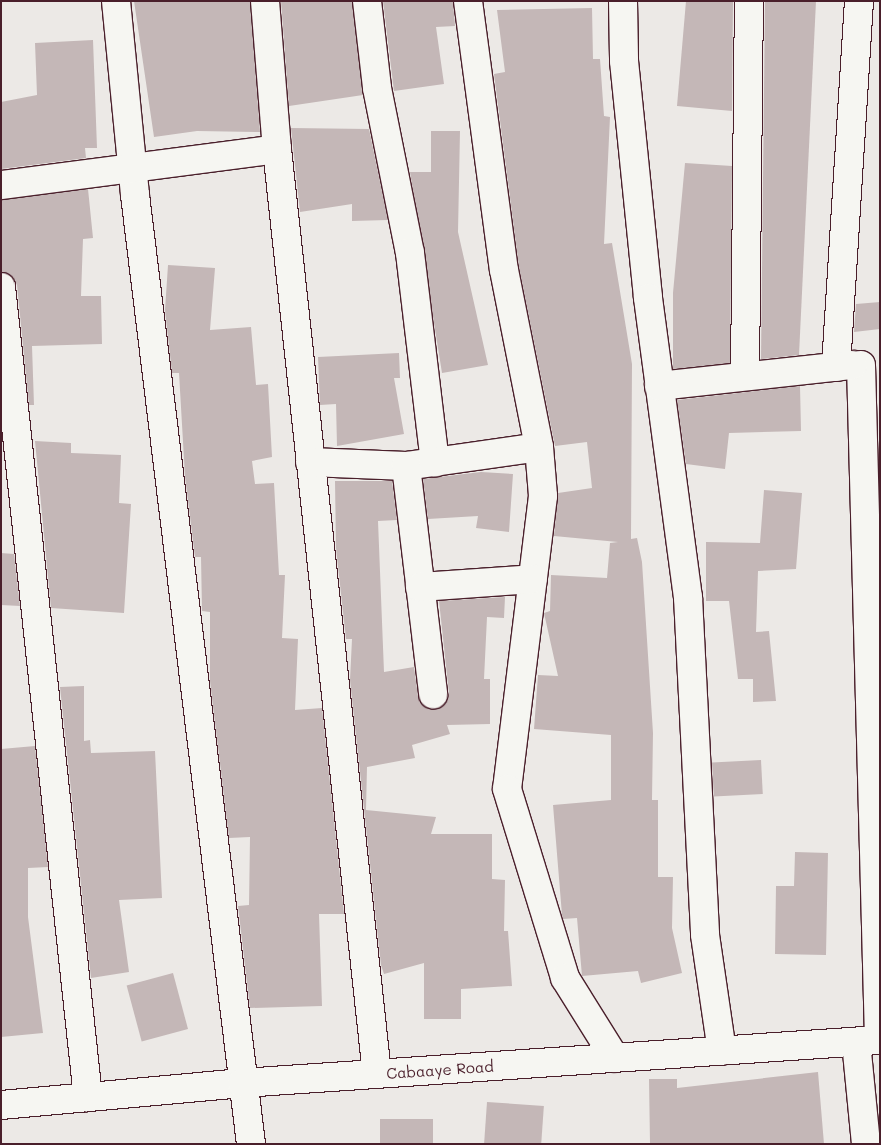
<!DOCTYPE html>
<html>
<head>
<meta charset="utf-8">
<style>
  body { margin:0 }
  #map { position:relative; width:881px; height:1145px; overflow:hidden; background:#ece9e6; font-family:Mali,sans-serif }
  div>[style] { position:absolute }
  .building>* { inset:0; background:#c4b7b7; transform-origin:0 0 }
  .roads { filter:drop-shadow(1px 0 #4a1f2b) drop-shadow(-1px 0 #4a1f2b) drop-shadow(0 1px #4a1f2b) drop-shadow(0 -1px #4a1f2b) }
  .minor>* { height:28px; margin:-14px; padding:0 14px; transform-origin:14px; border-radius:14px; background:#f6f6f2 }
  .tertiary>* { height:28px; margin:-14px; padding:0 14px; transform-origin:14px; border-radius:14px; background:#f6f6f2 }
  span { translate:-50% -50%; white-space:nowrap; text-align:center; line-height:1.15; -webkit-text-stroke:4px #f6f6f2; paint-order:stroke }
  .street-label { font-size:15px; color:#4a1f2b }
  .frame { position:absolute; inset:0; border:2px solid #4a1f2b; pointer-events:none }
</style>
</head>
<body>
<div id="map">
  <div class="building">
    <i style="clip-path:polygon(134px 1px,250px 1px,260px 132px,197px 131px,154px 137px)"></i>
    <i style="clip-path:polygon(281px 1px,352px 1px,363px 95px,289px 106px)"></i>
    <i style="clip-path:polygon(383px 1px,453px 1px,455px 26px,436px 27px,444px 84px,394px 91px)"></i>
    <i style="clip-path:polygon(686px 1px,733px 1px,732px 111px,677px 106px)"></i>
    <i style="clip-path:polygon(765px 1px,816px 1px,799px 355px,761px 359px)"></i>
    <i style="clip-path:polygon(592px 8px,593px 59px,600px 59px,604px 116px,610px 117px,604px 244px,612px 243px,632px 364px,631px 539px,637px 538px,642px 562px,653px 733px,652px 800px,658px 800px,658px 877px,673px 877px,672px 928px,682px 973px,641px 983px,638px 971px,582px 976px,577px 918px,563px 919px,562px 915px,553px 805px,611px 800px,611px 735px,534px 729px,538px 675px,558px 676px,544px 613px,550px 611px,551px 575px,607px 578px,610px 543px,618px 542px,554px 536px,558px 493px,592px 488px,587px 442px,555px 446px,519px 267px,494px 74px,505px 72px,497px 10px)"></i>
    <i style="clip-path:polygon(93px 40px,97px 148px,85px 148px,86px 158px,1px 169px,1px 102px,37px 95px,35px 43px)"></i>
    <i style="clip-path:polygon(291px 128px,369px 129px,388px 220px,352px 221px,352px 204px,300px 212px)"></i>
    <i style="clip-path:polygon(431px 131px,460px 131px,458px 232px,488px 365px,442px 373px,410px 172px,431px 172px)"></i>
    <i style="clip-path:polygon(685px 163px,732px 166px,730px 363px,673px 369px,673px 293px)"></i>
    <i style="clip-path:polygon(88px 189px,93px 238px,83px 239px,81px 296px,101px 296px,102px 344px,32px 346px,34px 405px,29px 405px,17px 285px,13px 277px,1px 272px,1px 200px)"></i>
    <i style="clip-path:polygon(168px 265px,215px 268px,210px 330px,251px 327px,256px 385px,268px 384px,272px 457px,252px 461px,255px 484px,274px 483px,279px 575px,285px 575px,282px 638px,298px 639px,295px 710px,322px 708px,344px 914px,319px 914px,322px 1006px,250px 1008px,238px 906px,249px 905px,250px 837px,229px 838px,210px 681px,210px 612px,202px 611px,201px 557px,195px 557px,185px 476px,179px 373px,172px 373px,165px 310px)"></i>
    <i style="clip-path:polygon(880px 302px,880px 329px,854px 332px,856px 304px)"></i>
    <i style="clip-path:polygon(399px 353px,400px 378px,394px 378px,404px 434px,337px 446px,336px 404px,320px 405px,318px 357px)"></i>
    <i style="clip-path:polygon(800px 386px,801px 431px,729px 433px,725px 469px,686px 464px,677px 400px)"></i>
    <i style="clip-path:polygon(35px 441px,71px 443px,71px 453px,121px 455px,119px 503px,131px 504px,124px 613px,51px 608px)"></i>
    <i style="clip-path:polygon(481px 472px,513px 474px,509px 532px,476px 528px,478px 516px,428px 519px,423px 479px)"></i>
    <i style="clip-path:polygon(335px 481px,392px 481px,397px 520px,378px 521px,384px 672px,414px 667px,418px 696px,426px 708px,442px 707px,449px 693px,439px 601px,505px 597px,504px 618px,487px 617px,484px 679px,490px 679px,490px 724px,447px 725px,450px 734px,412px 745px,415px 758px,367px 767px,366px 810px,436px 817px,431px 834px,492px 834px,492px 879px,505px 880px,504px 931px,508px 931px,512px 986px,461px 989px,461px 1019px,424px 1019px,424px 963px,384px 974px,381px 965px,350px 680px,352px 639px,346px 639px,336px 548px)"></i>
    <i style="clip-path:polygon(764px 490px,802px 493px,796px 569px,758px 571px,756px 632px,769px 631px,776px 701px,753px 702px,753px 679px,738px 679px,729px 601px,706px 601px,706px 542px,760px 543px)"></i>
    <i style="clip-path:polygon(1px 553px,14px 554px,20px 606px,1px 605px)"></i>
    <i style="clip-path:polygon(84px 686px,84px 741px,90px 740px,91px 753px,155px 751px,162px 898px,119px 900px,129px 972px,91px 978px,60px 687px)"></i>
    <i style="clip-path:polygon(35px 746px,48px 867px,28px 868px,28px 917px,43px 1033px,1px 1037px,1px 749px)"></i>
    <i style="left:761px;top:760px;width:34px;height:49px;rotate:87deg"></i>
    <i style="clip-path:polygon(795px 852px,828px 853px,826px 955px,775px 954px,776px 886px,794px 886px)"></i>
    <i style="left:173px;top:973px;width:58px;height:48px;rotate:75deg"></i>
    <i style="clip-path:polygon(818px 1072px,824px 1144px,650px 1144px,649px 1079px,677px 1079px,677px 1088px)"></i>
    <i style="left:487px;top:1102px;width:57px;height:42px;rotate:4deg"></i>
    <i style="left:380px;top:1119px;width:53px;height:25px"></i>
  </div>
  <div class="roads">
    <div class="minor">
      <i style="left:116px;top:1px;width:195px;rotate:84.4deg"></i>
      <i style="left:135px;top:195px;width:956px;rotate:83.03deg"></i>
      <i style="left:265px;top:1px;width:148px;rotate:85.4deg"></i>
      <i style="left:277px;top:149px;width:930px;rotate:83.83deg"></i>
      <i style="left:367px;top:1px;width:88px;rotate:83.4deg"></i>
      <i style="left:377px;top:88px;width:168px;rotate:78.7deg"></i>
      <i style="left:410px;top:253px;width:211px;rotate:83.2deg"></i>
      <i style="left:468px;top:1px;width:271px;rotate:82.4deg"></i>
      <i style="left:504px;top:270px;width:180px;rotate:78.8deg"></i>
      <i style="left:539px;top:447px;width:49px;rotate:85.3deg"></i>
      <i style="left:543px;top:496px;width:295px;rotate:97deg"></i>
      <i style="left:507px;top:789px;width:198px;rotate:72.9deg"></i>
      <i style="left:565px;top:978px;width:94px;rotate:58deg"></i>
      <i style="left:623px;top:1px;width:60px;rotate:89deg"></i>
      <i style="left:624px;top:61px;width:238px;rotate:84.2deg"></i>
      <i style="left:648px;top:298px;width:302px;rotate:82.4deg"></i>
      <i style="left:688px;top:597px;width:338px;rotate:87.1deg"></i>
      <i style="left:705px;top:935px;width:117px;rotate:81.7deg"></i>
      <i style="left:1px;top:185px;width:278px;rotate:-7.4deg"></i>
      <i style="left:1px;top:287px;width:815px;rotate:83.87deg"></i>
      <i style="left:861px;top:365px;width:675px;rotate:88.47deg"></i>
      <i style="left:836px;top:367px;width:367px;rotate:-86.4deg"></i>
      <i style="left:745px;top:375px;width:374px;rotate:-89.4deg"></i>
      <i style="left:659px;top:386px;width:195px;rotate:-6.2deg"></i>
      <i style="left:310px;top:462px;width:96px;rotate:2.4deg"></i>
      <i style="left:406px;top:466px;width:134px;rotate:-8.1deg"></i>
      <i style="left:406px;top:466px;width:230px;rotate:83.2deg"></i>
      <i style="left:420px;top:587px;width:113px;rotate:-4deg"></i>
      <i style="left:856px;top:1042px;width:102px;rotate:84.4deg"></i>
    </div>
    <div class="tertiary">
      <i style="left:1px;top:1105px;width:242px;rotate:-5.2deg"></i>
      <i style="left:242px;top:1083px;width:639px;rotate:-3.86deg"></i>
    </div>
  </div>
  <div class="street-label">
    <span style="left:440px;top:1070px;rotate:-4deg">Cabaaye Road</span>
  </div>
  <div class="frame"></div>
</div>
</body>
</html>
